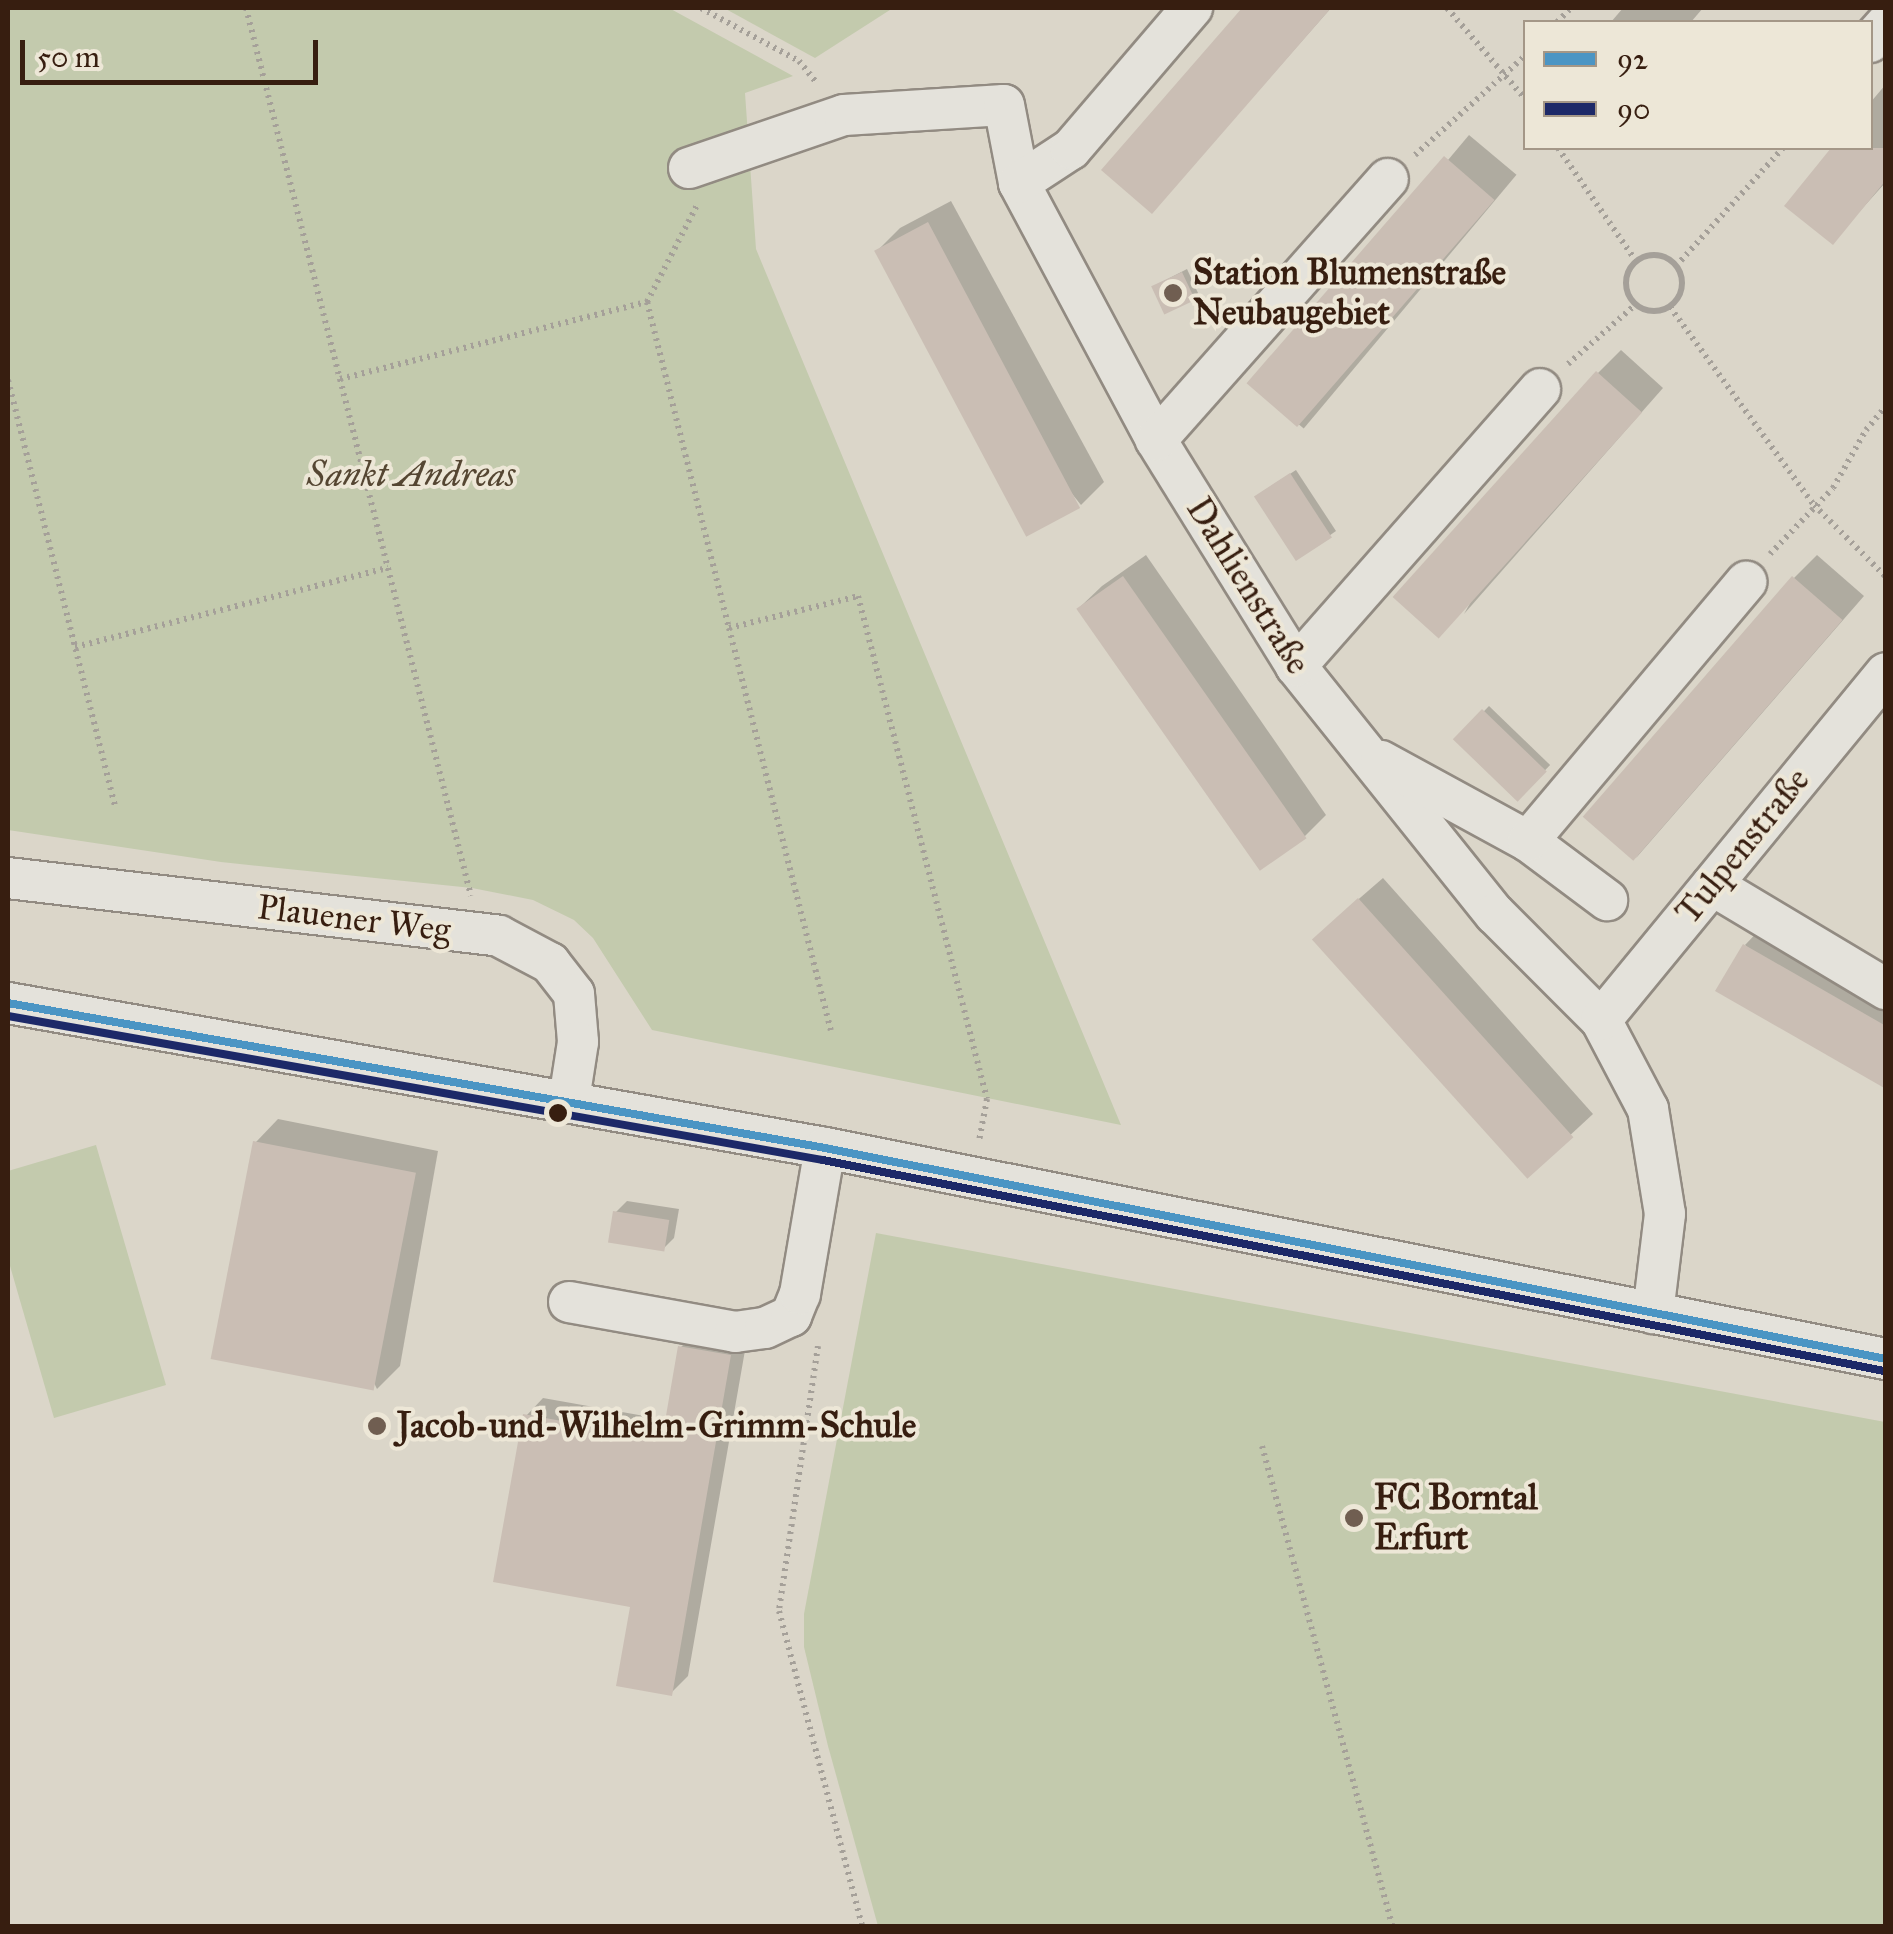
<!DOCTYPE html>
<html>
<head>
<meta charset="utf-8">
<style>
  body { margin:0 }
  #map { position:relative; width:1893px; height:1934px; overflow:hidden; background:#dbd6c9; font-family:"IM FELL Great Primer",serif }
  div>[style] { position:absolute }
  .green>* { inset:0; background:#c3caad }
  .shadow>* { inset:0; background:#0003; transform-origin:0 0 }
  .building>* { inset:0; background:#cabeb4; transform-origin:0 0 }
  .path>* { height:6px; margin-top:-3px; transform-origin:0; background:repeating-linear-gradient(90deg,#a5a099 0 2.5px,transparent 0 7.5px) }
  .path>.ring { margin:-3px; padding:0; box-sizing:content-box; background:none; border:6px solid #a5a099; border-radius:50% }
  .roads { filter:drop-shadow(2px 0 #928b82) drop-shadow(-2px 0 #928b82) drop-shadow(0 2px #928b82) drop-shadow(0 -2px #928b82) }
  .minor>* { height:40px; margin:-20px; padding:0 20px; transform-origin:20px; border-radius:20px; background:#e4e2db }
  .bus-1>* { height:8px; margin:-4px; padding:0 4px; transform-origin:4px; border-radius:4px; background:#4b95c4 }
  .bus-2>* { height:8px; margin:-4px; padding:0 4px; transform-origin:4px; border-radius:4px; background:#1d2968 }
  .dots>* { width:28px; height:28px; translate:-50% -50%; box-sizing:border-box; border:5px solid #ede7d7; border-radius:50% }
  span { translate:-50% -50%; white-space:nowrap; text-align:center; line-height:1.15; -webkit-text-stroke:8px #ede7d7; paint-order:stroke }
  .poi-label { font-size:35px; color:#371e10; font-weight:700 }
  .left { translate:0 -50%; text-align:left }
  .park-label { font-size:35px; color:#554632; font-style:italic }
  .street-label { font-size:35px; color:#371e10 }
  .frame { position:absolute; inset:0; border:10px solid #371e10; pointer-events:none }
  .legend { position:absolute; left:1523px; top:20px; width:350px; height:130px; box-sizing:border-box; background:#ede7d7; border:2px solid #a49787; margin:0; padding:12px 18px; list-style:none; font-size:30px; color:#371e10 }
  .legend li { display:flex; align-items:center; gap:20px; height:50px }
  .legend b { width:50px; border:2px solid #a49787 }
  .scale { position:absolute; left:20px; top:40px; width:298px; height:45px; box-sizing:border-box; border:5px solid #371e10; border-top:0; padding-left:12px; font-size:30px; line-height:35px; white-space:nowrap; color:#371e10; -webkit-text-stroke:8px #ede7d7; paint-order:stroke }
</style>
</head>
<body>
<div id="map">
  <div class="green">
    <i style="clip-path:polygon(8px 8px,669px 8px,793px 76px,745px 93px,756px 249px,1121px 1125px,652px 1030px,593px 938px,574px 920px,533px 900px,472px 888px,221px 862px,8px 830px)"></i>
    <i style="clip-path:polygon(724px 8px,893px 8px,815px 58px)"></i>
    <i style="clip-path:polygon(96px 1145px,166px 1385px,54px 1418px,8px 1259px,8px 1171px)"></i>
    <i style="clip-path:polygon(876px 1233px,1885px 1422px,1885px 1926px,878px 1926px,828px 1746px,804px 1647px,804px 1614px)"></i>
  </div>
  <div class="shadow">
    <i style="clip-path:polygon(1245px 8px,1331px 8px,1152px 211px,1105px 170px)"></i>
    <i style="clip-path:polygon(1623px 8px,1703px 8px,1691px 22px,1611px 22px)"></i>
    <i style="clip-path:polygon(1886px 84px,1886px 182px,1833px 241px,1788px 205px,1835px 148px,1870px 148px,1870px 103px)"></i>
    <i style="left:1469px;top:135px;width:62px;height:331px;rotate:40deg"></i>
    <i style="clip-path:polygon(951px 201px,1104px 482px,1081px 505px,877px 251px,900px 228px)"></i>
    <i style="clip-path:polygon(1187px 269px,1198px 293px,1193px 298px,1154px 286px)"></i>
    <i style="clip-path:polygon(1621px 350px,1663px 388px,1464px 614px,1598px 373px)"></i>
    <i style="clip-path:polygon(1296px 470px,1336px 531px,1297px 558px,1262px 492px)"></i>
    <i style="clip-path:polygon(1146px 555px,1326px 815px,1303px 838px,1079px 608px,1102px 586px)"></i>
    <i style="clip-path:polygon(1817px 555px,1864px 596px,1636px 858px,1794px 578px)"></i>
    <i style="left:1489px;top:706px;width:85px;height:47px;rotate:44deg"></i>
    <i style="clip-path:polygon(1383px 878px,1593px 1114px,1526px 1176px,1338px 917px)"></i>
    <i style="clip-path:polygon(1767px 922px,1886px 991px,1886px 1087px,1745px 945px)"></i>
    <i style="clip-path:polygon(278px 1119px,438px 1151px,400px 1366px,377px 1389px,256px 1142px)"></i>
    <i style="clip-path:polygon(627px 1201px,679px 1209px,674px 1238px,663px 1249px,616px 1212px)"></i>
    <i style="clip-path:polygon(698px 1330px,747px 1339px,688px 1676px,671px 1693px,633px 1605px,526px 1416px,543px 1398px,667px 1420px,681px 1347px)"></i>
  </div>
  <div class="building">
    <i style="clip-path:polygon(1242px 8px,1331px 8px,1152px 214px,1101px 170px)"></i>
    <i style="clip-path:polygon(1831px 148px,1886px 148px,1886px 180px,1833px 245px,1784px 206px)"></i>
    <i style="left:1444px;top:156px;width:67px;height:301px;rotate:41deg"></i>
    <i style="left:928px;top:222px;width:324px;height:61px;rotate:62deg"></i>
    <i style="left:1182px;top:272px;width:31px;height:34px;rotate:65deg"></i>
    <i style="left:1596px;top:371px;width:62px;height:304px;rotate:42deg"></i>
    <i style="left:1290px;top:473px;width:77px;height:43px;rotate:57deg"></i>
    <i style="left:1123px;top:576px;width:320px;height:57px;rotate:55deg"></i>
    <i style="left:1792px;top:576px;width:67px;height:319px;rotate:41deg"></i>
    <i style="left:1482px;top:709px;width:90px;height:42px;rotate:44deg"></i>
    <i style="left:1358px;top:898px;width:322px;height:62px;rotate:48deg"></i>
    <i style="clip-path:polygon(1743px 944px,1886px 1026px,1886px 1089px,1715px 991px)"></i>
    <i style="left:253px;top:1141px;width:166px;height:222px;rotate:11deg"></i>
    <i style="left:613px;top:1211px;width:57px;height:32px;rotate:9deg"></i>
    <i style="clip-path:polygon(678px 1346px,731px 1355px,672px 1696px,616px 1686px,630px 1607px,493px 1582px,523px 1414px,662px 1439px)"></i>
  </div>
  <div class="path">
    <i style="left:246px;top:8px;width:383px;rotate:75.8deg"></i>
    <i style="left:340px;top:379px;width:317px;rotate:-14.1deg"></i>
    <i style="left:647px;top:302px;width:336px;rotate:75.9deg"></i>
    <i style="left:729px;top:628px;width:133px;rotate:-13.9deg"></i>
    <i style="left:858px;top:596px;width:519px;rotate:75.62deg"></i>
    <i style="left:987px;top:1099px;width:43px;rotate:100.8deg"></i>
    <i style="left:701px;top:8px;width:111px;rotate:28.4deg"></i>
    <i style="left:799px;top:61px;width:28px;rotate:51deg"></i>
    <i style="left:1447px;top:8px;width:121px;rotate:49.3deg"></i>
    <i style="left:1557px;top:22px;width:20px;rotate:-45deg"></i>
    <i style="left:1558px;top:148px;width:137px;rotate:55.4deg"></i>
    <i style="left:1415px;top:155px;width:149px;rotate:-42deg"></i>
    <i class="ring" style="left:1626px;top:255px;width:50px;height:50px"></i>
    <i style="left:1676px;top:266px;width:159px;rotate:-47.8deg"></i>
    <i style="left:647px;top:302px;width:109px;rotate:-62.7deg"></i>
    <i style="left:1670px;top:307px;width:245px;rotate:54deg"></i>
    <i style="left:1814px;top:505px;width:102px;rotate:45deg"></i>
    <i style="left:1568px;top:364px;width:89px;rotate:-41.4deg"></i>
    <i style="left:340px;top:379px;width:533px;rotate:75.78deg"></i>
    <i style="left:8px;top:380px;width:439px;rotate:75.9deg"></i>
    <i style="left:1770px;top:554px;width:91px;rotate:-46.3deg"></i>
    <i style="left:1833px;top:488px;width:67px;rotate:-60.4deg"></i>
    <i style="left:1866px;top:430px;width:31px;rotate:-50deg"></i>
    <i style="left:729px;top:628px;width:415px;rotate:75.8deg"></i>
    <i style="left:75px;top:647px;width:323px;rotate:-14.2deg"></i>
    <i style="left:818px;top:1346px;width:268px;rotate:98.4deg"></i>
    <i style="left:779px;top:1611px;width:326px;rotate:75.2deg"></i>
    <i style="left:1262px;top:1446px;width:497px;rotate:74.8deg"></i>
  </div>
  <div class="roads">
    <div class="minor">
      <i style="left:1870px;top:42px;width:24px;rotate:-48deg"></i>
      <i style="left:689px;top:168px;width:164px;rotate:-18.9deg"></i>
      <i style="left:844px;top:115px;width:160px;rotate:-3.6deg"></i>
      <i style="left:1004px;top:105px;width:79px;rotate:79.1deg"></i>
      <i style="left:1019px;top:183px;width:291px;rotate:61.9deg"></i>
      <i style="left:1156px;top:440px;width:266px;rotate:58.2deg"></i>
      <i style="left:1296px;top:666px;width:318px;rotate:51.3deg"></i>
      <i style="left:1495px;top:914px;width:150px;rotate:45deg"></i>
      <i style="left:1601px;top:1020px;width:101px;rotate:62.2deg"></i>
      <i style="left:1648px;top:1109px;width:106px;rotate:80.8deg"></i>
      <i style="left:1665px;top:1214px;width:100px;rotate:96.9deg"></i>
      <i style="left:1019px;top:183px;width:62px;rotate:-33.2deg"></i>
      <i style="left:1071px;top:149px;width:186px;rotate:-49.4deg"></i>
      <i style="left:1156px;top:440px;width:349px;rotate:-48.4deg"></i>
      <i style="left:1296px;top:666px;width:369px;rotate:-48.6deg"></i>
      <i style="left:1381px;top:761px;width:167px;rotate:28.6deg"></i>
      <i style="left:1528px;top:841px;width:99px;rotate:36.8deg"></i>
      <i style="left:1528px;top:841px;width:339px;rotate:-49.9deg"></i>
      <i style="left:8px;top:878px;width:494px;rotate:6.7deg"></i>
      <i style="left:499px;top:936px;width:58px;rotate:27.9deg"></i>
      <i style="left:550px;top:963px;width:39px;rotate:52deg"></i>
      <i style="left:574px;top:994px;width:48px;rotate:85.2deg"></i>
      <i style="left:578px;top:1042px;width:59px;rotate:98.8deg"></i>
      <i style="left:1712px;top:885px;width:203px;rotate:30.9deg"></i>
      <i style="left:8px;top:1003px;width:830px;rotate:10.06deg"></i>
      <i style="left:825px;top:1148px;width:1082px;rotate:11.25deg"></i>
      <i style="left:1601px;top:1020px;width:449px;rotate:-50.6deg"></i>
      <i style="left:569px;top:1302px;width:169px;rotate:10.2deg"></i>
      <i style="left:735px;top:1332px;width:30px;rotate:-8deg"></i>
      <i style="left:765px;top:1328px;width:29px;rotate:-25deg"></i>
      <i style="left:791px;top:1316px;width:24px;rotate:-68deg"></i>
      <i style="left:800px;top:1294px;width:148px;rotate:-80.3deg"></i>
    </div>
  </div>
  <div class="bus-1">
    <i style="left:8px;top:1003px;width:830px;rotate:10.06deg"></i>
    <i style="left:825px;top:1148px;width:1082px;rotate:11.25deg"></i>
  </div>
  <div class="bus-2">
    <i style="left:8px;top:1016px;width:828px;rotate:10.02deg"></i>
    <i style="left:823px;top:1160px;width:1082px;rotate:11.25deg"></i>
  </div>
  <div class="dots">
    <i style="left:1173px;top:293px;background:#705e51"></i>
    <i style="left:558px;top:1113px;background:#371e10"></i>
    <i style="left:377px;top:1426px;background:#705e51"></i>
    <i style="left:1354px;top:1518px;background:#705e51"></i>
  </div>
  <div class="poi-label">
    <span class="left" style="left:1193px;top:293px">Station Blumenstraße<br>Neubaugebiet</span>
    <span class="left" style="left:397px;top:1426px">Jacob-und-Wilhelm-Grimm-Schule</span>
    <span class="left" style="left:1374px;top:1518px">FC Borntal<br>Erfurt</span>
  </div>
  <div class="park-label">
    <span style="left:411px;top:475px">Sankt Andreas</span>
  </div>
  <div class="street-label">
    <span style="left:1248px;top:586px;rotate:58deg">Dahlienstraße</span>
    <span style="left:1743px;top:846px;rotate:-51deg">Tulpenstraße</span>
    <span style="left:354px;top:919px;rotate:7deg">Plauener Weg</span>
  </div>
  <div class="frame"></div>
  <ul class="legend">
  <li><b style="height:12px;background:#4b95c4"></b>92</li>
  <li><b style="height:12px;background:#1d2968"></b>90</li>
  </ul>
  <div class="scale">50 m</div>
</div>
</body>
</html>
